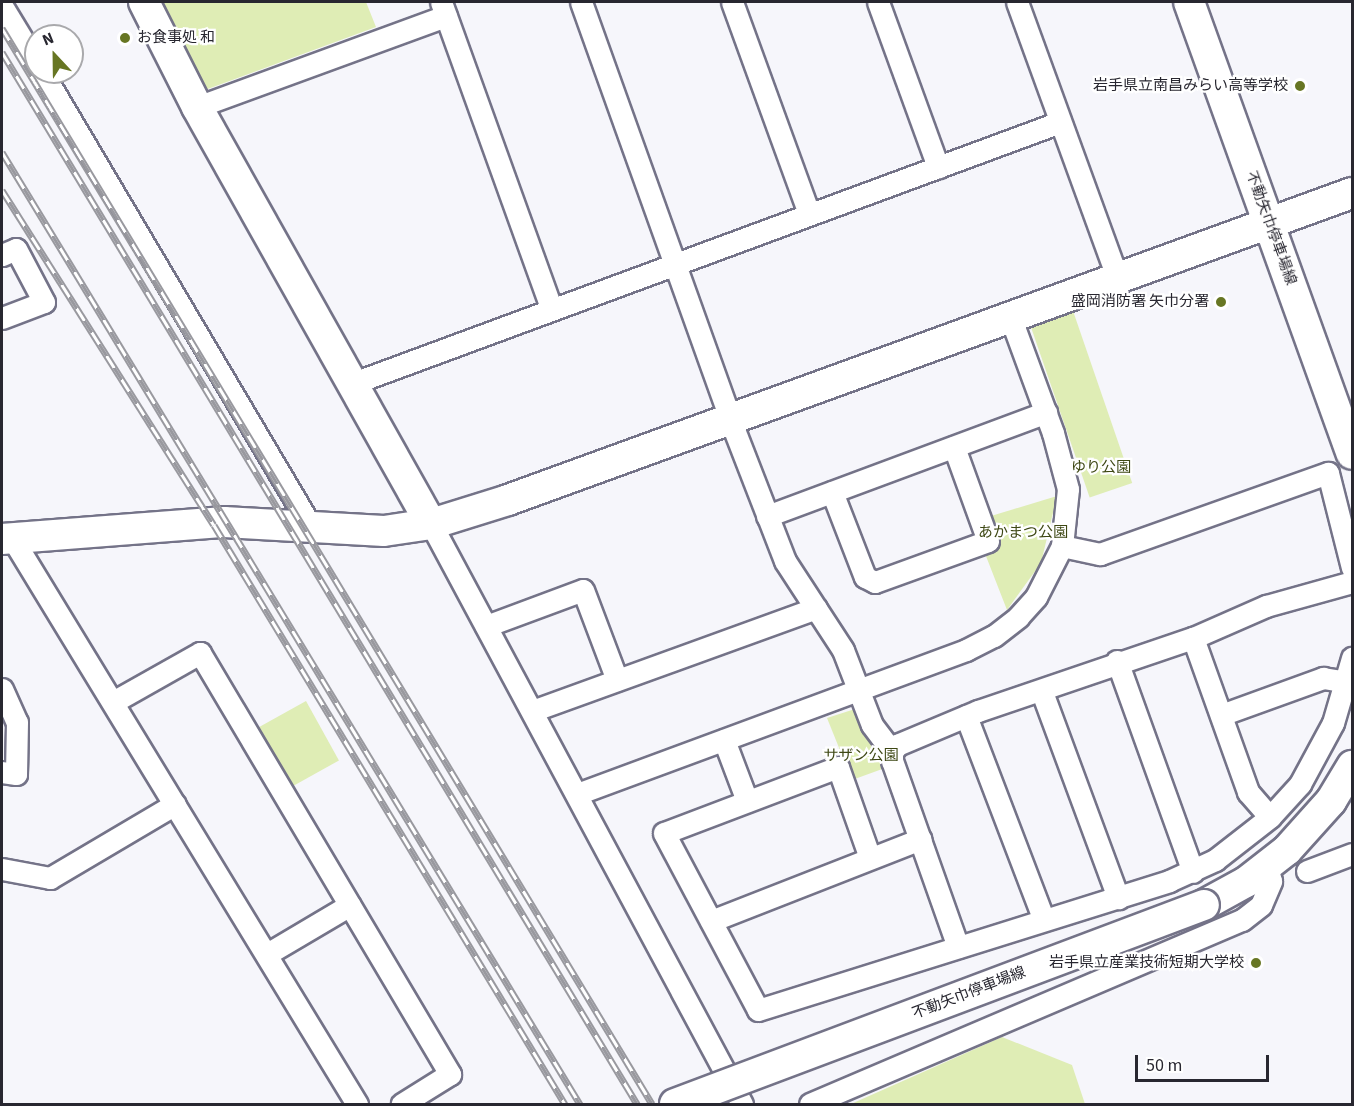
<!DOCTYPE html>
<html>
<head>
<meta charset="utf-8">
<style>
  body { margin:0 }
  #map { position:relative; width:1354px; height:1106px; overflow:hidden; background:#f6f6fb; font-family:"Source Sans 3","Noto Sans JP",sans-serif }
  div>[style] { position:absolute }
  .green>* { inset:0; background:#dfedb5; transform-origin:0 0 }
  .roads { filter:drop-shadow(2px 0 #747388) drop-shadow(-2px 0 #747388) drop-shadow(0 2px #747388) drop-shadow(0 -2px #747388) }
  .street>* { height:21px; margin:-10.5px; padding:0 10.5px; transform-origin:10.5px; border-radius:10.5px; background:#fff }
  .secondary>* { height:30px; margin:-15px; padding:0 15px; transform-origin:15px; border-radius:15px; background:#fff }
  .rail>* { height:7px; margin-top:-3.5px; transform-origin:0; background:repeating-linear-gradient(90deg,#fff 0 14px,#99999f 0 28px); box-sizing:border-box; border-block:2px solid #99999f }
  .bridges { filter:drop-shadow(2px 0 #747388) drop-shadow(-2px 0 #747388) drop-shadow(0 2px #747388) drop-shadow(0 -2px #747388) }
  .secondary-bridge>* { height:30px; margin:-15px; padding:0 15px; transform-origin:15px; border-radius:15px; background:#fff }
  .dots>* { width:16px; height:16px; translate:-50% -50%; box-sizing:border-box; border:3px solid #fff; border-radius:50% }
  span { translate:-50% -50%; white-space:nowrap; text-align:center; line-height:1.15; -webkit-text-stroke:4.5px #fff; paint-order:stroke }
  .poi-label { font-size:15px; color:#282730 }
  .left { translate:0 -50%; text-align:left }
  .right { translate:-100% -50%; text-align:right }
  .street-label { font-size:15px; color:#282730 }
  .park-label { font-size:15px; color:#3e4814 }
  .frame { position:absolute; inset:0; border:3px solid #282730; pointer-events:none }
  .north { position:absolute; left:24px; top:24px; width:60px; height:60px; box-sizing:border-box; background:#fff; border:2px solid #a9a9ac; border-radius:50%; rotate:338deg; font-size:16px; font-weight:700; line-height:24px; text-align:center; color:#282730 }
  .north::after { content:''; display:block; margin:auto; width:21px; height:27px; background:#677623; clip-path:polygon(50% 0,100% 100%,50% 72%,0 100%) }
  .scale { position:absolute; left:1135px; top:1055px; width:134px; height:27px; box-sizing:border-box; border:3px solid #282730; border-top:0; padding-left:8px; font-size:18px; line-height:21px; white-space:nowrap; color:#282730; -webkit-text-stroke:4px #fff; paint-order:stroke }
</style>
</head>
<body>
<div id="map">
  <div class="green">
    <i style="clip-path:polygon(160px 2px,366px 2px,376px 27px,205px 90px)"></i>
    <i style="left:1072px;top:308px;width:185px;height:45px;rotate:71deg"></i>
    <i style="clip-path:polygon(1057px 496px,1041px 563px,1007px 610px,984px 551px,1000px 539px,991px 516px)"></i>
    <i style="left:306px;top:701px;width:68px;height:55px;rotate:61deg"></i>
    <i style="clip-path:polygon(855px 709px,885px 768px,852px 780px,827px 718px)"></i>
    <i style="clip-path:polygon(1002px 1037px,1072px 1065px,1085px 1104px,851px 1104px)"></i>
  </div>
  <div class="roads">
    <div class="street">
      <i style="left:441px;top:2px;width:325px;rotate:70.2deg"></i>
      <i style="left:581px;top:2px;width:443px;rotate:70.3deg"></i>
      <i style="left:730px;top:419px;width:152px;rotate:68.8deg"></i>
      <i style="left:785px;top:561px;width:106px;rotate:56.9deg"></i>
      <i style="left:843px;top:650px;width:80px;rotate:68.9deg"></i>
      <i style="left:872px;top:725px;width:34px;rotate:53deg"></i>
      <i style="left:732px;top:2px;width:225px;rotate:70deg"></i>
      <i style="left:878px;top:2px;width:176px;rotate:70deg"></i>
      <i style="left:1017px;top:2px;width:293px;rotate:70deg"></i>
      <i style="left:2px;top:6px;width:66px;rotate:58.7deg"></i>
      <i style="left:42px;top:72px;width:526px;rotate:59.39deg"></i>
      <i style="left:197px;top:107px;width:265px;rotate:-20.1deg"></i>
      <i style="left:2px;top:255px;width:15px;rotate:-23deg"></i>
      <i style="left:16px;top:249px;width:60px;rotate:62.2deg"></i>
      <i style="left:44px;top:302px;width:45px;rotate:159.1deg"></i>
      <i style="left:351px;top:384px;width:756px;rotate:-20.28deg"></i>
      <i style="left:832px;top:492px;width:91px;rotate:68.8deg"></i>
      <i style="left:865px;top:577px;width:11px;rotate:27deg"></i>
      <i style="left:875px;top:582px;width:120px;rotate:-19.9deg"></i>
      <i style="left:988px;top:541px;width:100px;rotate:-109.9deg"></i>
      <i style="left:767px;top:516px;width:298px;rotate:-20.4deg"></i>
      <i style="left:431px;top:524px;width:658px;rotate:61.8deg"></i>
      <i style="left:12px;top:538px;width:663px;rotate:58.64deg"></i>
      <i style="left:1062px;top:546px;width:39px;rotate:12deg"></i>
      <i style="left:1100px;top:554px;width:242px;rotate:-19.6deg"></i>
      <i style="left:1328px;top:473px;width:98px;rotate:75.8deg"></i>
      <i style="left:486px;top:626px;width:103px;rotate:-20.4deg"></i>
      <i style="left:583px;top:590px;width:96px;rotate:69.3deg"></i>
      <i style="left:1193px;top:638px;width:164px;rotate:70.3deg"></i>
      <i style="left:1248px;top:792px;width:33px;rotate:49deg"></i>
      <i style="left:1117px;top:661px;width:224px;rotate:70.2deg"></i>
      <i style="left:2px;top:689px;width:36px;rotate:66deg"></i>
      <i style="left:17px;top:722px;width:52px;rotate:91.1deg"></i>
      <i style="left:16px;top:774px;width:14px;rotate:-172deg"></i>
      <i style="left:1042px;top:692px;width:220px;rotate:69.7deg"></i>
      <i style="left:113px;top:702px;width:100px;rotate:-29.4deg"></i>
      <i style="left:200px;top:653px;width:490px;rotate:59.3deg"></i>
      <i style="left:450px;top:1074px;width:57px;rotate:148deg"></i>
      <i style="left:532px;top:711px;width:302px;rotate:-19.9deg"></i>
      <i style="left:1221px;top:715px;width:109px;rotate:-19.9deg"></i>
      <i style="left:1323px;top:678px;width:24px;rotate:9deg"></i>
      <i style="left:966px;top:716px;width:218px;rotate:69.1deg"></i>
      <i style="left:724px;top:740px;width:65px;rotate:69.3deg"></i>
      <i style="left:577px;top:794px;width:415px;rotate:-20.3deg"></i>
      <i style="left:966px;top:650px;width:31px;rotate:-27deg"></i>
      <i style="left:994px;top:636px;width:31px;rotate:-38deg"></i>
      <i style="left:1018px;top:617px;width:27px;rotate:-48deg"></i>
      <i style="left:1036px;top:597px;width:57px;rotate:-63deg"></i>
      <i style="left:1062px;top:546px;width:57px;rotate:-84deg"></i>
      <i style="left:1068px;top:489px;width:58px;rotate:-105deg"></i>
      <i style="left:1053px;top:433px;width:125px;rotate:-110.2deg"></i>
      <i style="left:870px;top:858px;width:96px;rotate:-109.4deg"></i>
      <i style="left:838px;top:767px;width:186px;rotate:159.2deg"></i>
      <i style="left:664px;top:833px;width:200px;rotate:62deg"></i>
      <i style="left:758px;top:1010px;width:431px;rotate:-17.4deg"></i>
      <i style="left:1169px;top:881px;width:51px;rotate:-24.5deg"></i>
      <i style="left:1215px;top:860px;width:70px;rotate:-38deg"></i>
      <i style="left:1270px;top:817px;width:45px;rotate:-47.7deg"></i>
      <i style="left:1300px;top:784px;width:69px;rotate:-61.6deg"></i>
      <i style="left:1333px;top:723px;width:68px;rotate:-73.7deg"></i>
      <i style="left:2px;top:869px;width:49px;rotate:10.6deg"></i>
      <i style="left:50px;top:878px;width:145px;rotate:-30.6deg"></i>
      <i style="left:1307px;top:871px;width:48px;rotate:-20.7deg"></i>
      <i style="left:711px;top:921px;width:225px;rotate:-21.4deg"></i>
      <i style="left:958px;top:947px;width:197px;rotate:-109.5deg"></i>
      <i style="left:892px;top:761px;width:9px;rotate:-90deg"></i>
      <i style="left:892px;top:752px;width:9px;rotate:-54deg"></i>
      <i style="left:897px;top:745px;width:88px;rotate:-22.8deg"></i>
      <i style="left:978px;top:711px;width:227px;rotate:-18.8deg"></i>
      <i style="left:1193px;top:638px;width:80px;rotate:-23.7deg"></i>
      <i style="left:1266px;top:606px;width:89px;rotate:-15.6deg"></i>
      <i style="left:267px;top:954px;width:96px;rotate:-30.6deg"></i>
      <i style="left:810px;top:1104px;width:470px;rotate:-23.1deg"></i>
      <i style="left:1242px;top:920px;width:24px;rotate:-38deg"></i>
      <i style="left:1261px;top:905px;width:26px;rotate:-67deg"></i>
      <i style="left:1271px;top:881px;width:15px;rotate:-106deg"></i>
    </div>
    <div class="secondary">
      <i style="left:144px;top:2px;width:118px;rotate:63.2deg"></i>
      <i style="left:197px;top:107px;width:478px;rotate:60.7deg"></i>
      <i style="left:1189px;top:2px;width:480px;rotate:70.2deg"></i>
      <i style="left:2px;top:539px;width:223px;rotate:-4.4deg"></i>
      <i style="left:224px;top:522px;width:160px;rotate:3.2deg"></i>
      <i style="left:384px;top:531px;width:48px;rotate:-8.5deg"></i>
      <i style="left:431px;top:524px;width:81px;rotate:-17.3deg"></i>
      <i style="left:508px;top:500px;width:898px;rotate:-19.99deg"></i>
      <i style="left:1204px;top:905px;width:48px;rotate:-28.7deg"></i>
      <i style="left:1246px;top:882px;width:52px;rotate:-38deg"></i>
      <i style="left:1287px;top:850px;width:66px;rotate:-48.1deg"></i>
      <i style="left:1331px;top:801px;width:41px;rotate:-59deg"></i>
    </div>
  </div>
  <div class="rail">
    <i style="left:2px;top:28px;width:1257px;rotate:58.86deg"></i>
    <i style="left:2px;top:52px;width:1229px;rotate:58.88deg"></i>
    <i style="left:2px;top:152px;width:1114px;rotate:58.74deg"></i>
    <i style="left:2px;top:190px;width:396px;rotate:57.7deg"></i>
    <i style="left:214px;top:525px;width:677px;rotate:58.78deg"></i>
  </div>
  <div class="bridges">
    <div class="secondary-bridge">
      <i style="left:675px;top:1104px;width:565px;rotate:-20.62deg"></i>
    </div>
  </div>
  <div class="dots">
    <i style="left:125px;top:38px;background:#677623"></i>
    <i style="left:1300px;top:86px;background:#677623"></i>
    <i style="left:1221px;top:302px;background:#677623"></i>
    <i style="left:1256px;top:963px;background:#677623"></i>
  </div>
  <div class="poi-label">
    <span class="left" style="left:137px;top:38px">お食事処 和</span>
    <span class="right" style="left:1288px;top:86px">岩手県立南昌みらい高等学校</span>
    <span class="right" style="left:1209px;top:302px">盛岡消防署 矢巾分署</span>
    <span class="right" style="left:1244px;top:963px">岩手県立産業技術短期大学校</span>
  </div>
  <div class="street-label">
    <span style="left:1271px;top:228px;rotate:70deg">不動矢巾停車場線</span>
    <span style="left:969px;top:993px;rotate:-21deg">不動矢巾停車場線</span>
  </div>
  <div class="park-label">
    <span style="left:1101px;top:468px">ゆり公園</span>
    <span style="left:1023px;top:533px">あかまつ公園</span>
    <span style="left:861px;top:756px">サザン公園</span>
  </div>
  <div class="frame"></div>
  <div class="north">N</div>
  <div class="scale">50 m</div>
</div>
</body>
</html>
